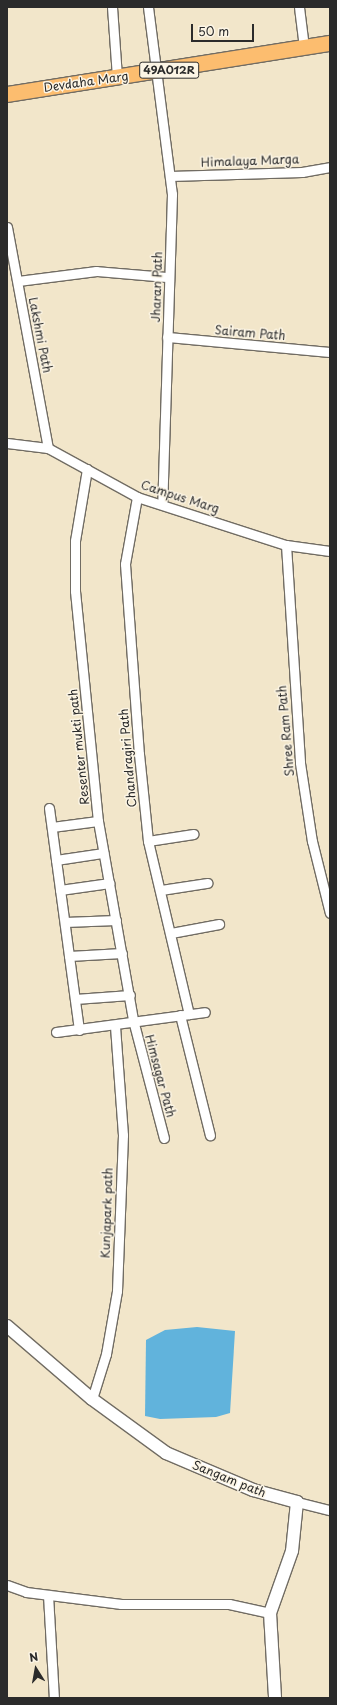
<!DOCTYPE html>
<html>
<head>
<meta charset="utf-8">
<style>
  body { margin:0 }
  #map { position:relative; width:337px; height:1705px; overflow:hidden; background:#f2e6ca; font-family:"Playpen Sans",sans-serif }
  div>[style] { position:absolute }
  .water>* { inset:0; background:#61b3dc }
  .roads { filter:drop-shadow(1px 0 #716c63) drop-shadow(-1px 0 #716c63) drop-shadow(0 1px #716c63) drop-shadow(0 -1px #716c63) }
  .minor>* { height:9px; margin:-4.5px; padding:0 4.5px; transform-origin:4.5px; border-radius:4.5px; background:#fff }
  .tertiary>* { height:12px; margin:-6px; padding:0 6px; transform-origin:6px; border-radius:6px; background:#fff }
  .primary>* { height:15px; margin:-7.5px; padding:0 7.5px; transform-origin:7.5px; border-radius:7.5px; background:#fcbd6f }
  span { translate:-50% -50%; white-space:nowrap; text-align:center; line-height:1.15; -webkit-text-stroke:3px #fcf5e5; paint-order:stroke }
  .shield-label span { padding:1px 3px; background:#fcf5e5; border:1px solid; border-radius:3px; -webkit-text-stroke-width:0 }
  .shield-label { font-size:11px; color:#2b2b2b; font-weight:700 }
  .street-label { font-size:12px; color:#2b2b2b }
  .frame { position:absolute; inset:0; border:8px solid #2b2b2b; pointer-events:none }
  .north { position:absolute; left:16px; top:1649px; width:40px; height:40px; -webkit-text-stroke:3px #fcf5e5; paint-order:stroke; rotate:349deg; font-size:11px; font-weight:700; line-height:16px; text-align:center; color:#2b2b2b }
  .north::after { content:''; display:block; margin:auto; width:14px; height:18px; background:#2b2b2b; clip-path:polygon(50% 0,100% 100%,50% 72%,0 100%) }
  .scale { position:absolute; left:191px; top:24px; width:63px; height:18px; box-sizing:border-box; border:2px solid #2b2b2b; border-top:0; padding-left:5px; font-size:12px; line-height:14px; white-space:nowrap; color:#2b2b2b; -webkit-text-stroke:3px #fcf5e5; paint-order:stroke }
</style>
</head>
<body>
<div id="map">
  <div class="water">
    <i style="clip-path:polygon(197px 1327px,235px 1331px,230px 1413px,216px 1417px,160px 1419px,145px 1416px,146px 1340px,165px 1330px)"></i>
  </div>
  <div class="roads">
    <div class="minor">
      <i style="left:112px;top:7px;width:70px;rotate:85.9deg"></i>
      <i style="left:148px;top:7px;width:189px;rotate:82.7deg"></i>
      <i style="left:172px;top:194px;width:310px;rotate:91.8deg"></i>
      <i style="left:299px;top:7px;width:40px;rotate:82.9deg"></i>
      <i style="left:170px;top:176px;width:132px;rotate:-1.7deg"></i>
      <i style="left:302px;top:172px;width:28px;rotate:-10deg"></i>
      <i style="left:7px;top:227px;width:225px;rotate:79.5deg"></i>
      <i style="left:18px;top:281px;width:79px;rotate:-7.3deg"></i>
      <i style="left:96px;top:271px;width:72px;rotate:4.8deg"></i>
      <i style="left:167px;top:337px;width:164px;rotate:5.3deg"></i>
      <i style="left:7px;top:443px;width:41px;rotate:7deg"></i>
      <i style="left:48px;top:448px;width:102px;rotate:28.8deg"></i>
      <i style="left:137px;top:497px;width:157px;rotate:17.9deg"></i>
      <i style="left:286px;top:545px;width:44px;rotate:7.8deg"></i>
      <i style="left:87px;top:469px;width:73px;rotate:99.5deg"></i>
      <i style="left:75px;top:541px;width:50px;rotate:90deg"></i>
      <i style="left:75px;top:591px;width:231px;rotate:84.3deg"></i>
      <i style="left:98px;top:821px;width:202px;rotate:80deg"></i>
      <i style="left:133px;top:1020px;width:122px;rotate:75.3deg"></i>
      <i style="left:137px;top:497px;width:68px;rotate:100.2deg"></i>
      <i style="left:125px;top:564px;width:191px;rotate:85.8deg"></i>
      <i style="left:139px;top:754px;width:87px;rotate:84.1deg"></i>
      <i style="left:148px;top:841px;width:178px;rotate:76.7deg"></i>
      <i style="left:286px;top:545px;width:218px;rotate:86.3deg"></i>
      <i style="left:300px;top:763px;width:79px;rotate:81.3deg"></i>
      <i style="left:312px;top:841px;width:74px;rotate:76deg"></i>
      <i style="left:49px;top:808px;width:224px;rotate:82.3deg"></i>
      <i style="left:52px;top:827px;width:46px;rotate:-7.4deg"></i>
      <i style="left:148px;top:841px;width:46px;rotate:-8.8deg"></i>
      <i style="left:56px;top:860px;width:48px;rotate:-8.5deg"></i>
      <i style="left:60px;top:890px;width:50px;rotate:-8deg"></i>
      <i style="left:161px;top:890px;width:47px;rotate:-8.7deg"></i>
      <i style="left:65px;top:922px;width:51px;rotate:-2.2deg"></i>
      <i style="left:171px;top:933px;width:49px;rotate:-10.6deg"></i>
      <i style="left:69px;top:956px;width:53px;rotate:-3.2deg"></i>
      <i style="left:75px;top:999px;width:55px;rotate:-4.2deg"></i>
      <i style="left:180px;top:1015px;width:124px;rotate:76deg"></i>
      <i style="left:56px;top:1032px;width:150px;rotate:-7.6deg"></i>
      <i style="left:92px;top:1399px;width:47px;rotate:-72.7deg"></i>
      <i style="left:106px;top:1354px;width:64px;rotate:-80.1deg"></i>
      <i style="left:117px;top:1291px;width:156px;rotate:-87.8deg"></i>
      <i style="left:123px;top:1135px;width:110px;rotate:-94.2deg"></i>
      <i style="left:297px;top:1502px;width:34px;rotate:14deg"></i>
      <i style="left:7px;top:1585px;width:20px;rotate:20deg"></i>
      <i style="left:26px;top:1592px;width:96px;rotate:7.2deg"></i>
      <i style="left:121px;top:1604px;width:108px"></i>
      <i style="left:229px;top:1604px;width:42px;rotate:12.4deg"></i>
      <i style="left:48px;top:1595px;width:103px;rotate:86.7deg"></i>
    </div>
    <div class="tertiary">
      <i style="left:7px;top:1326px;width:112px;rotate:40.7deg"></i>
      <i style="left:92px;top:1399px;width:92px;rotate:36.1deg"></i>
      <i style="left:166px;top:1453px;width:95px;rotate:23deg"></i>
      <i style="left:253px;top:1490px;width:46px;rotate:15.3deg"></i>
      <i style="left:297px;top:1502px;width:49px;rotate:95.8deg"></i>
      <i style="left:292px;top:1551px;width:66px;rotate:109.5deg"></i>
      <i style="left:270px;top:1613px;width:85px;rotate:86.6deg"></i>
    </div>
    <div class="primary">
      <i style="left:7px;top:94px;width:327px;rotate:-9deg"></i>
    </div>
  </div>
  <div class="shield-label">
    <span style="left:169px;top:70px">49A012R</span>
  </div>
  <div class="street-label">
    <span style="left:86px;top:82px;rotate:-8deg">Devdaha Marg</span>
    <span style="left:250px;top:161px;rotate:-2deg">Himalaya Marga</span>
    <span style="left:157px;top:287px;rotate:-88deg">Jharan Path</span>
    <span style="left:250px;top:333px;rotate:5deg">Sairam Path</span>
    <span style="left:40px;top:335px;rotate:79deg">Lakshmi Path</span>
    <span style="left:180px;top:497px;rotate:18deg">Campus Marg</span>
    <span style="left:286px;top:731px;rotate:-95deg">Shree Ram Path</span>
    <span style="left:79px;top:747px;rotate:-96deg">Resenter mukti path</span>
    <span style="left:128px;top:758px;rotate:-95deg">Chandragiri Path</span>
    <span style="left:160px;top:1076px;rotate:75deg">Himsagar Path</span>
    <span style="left:107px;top:1213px;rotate:-88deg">Kunjapark path</span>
    <span style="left:229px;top:1479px;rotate:22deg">Sangam path</span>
  </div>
  <div class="frame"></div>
  <div class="north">N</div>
  <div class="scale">50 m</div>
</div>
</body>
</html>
